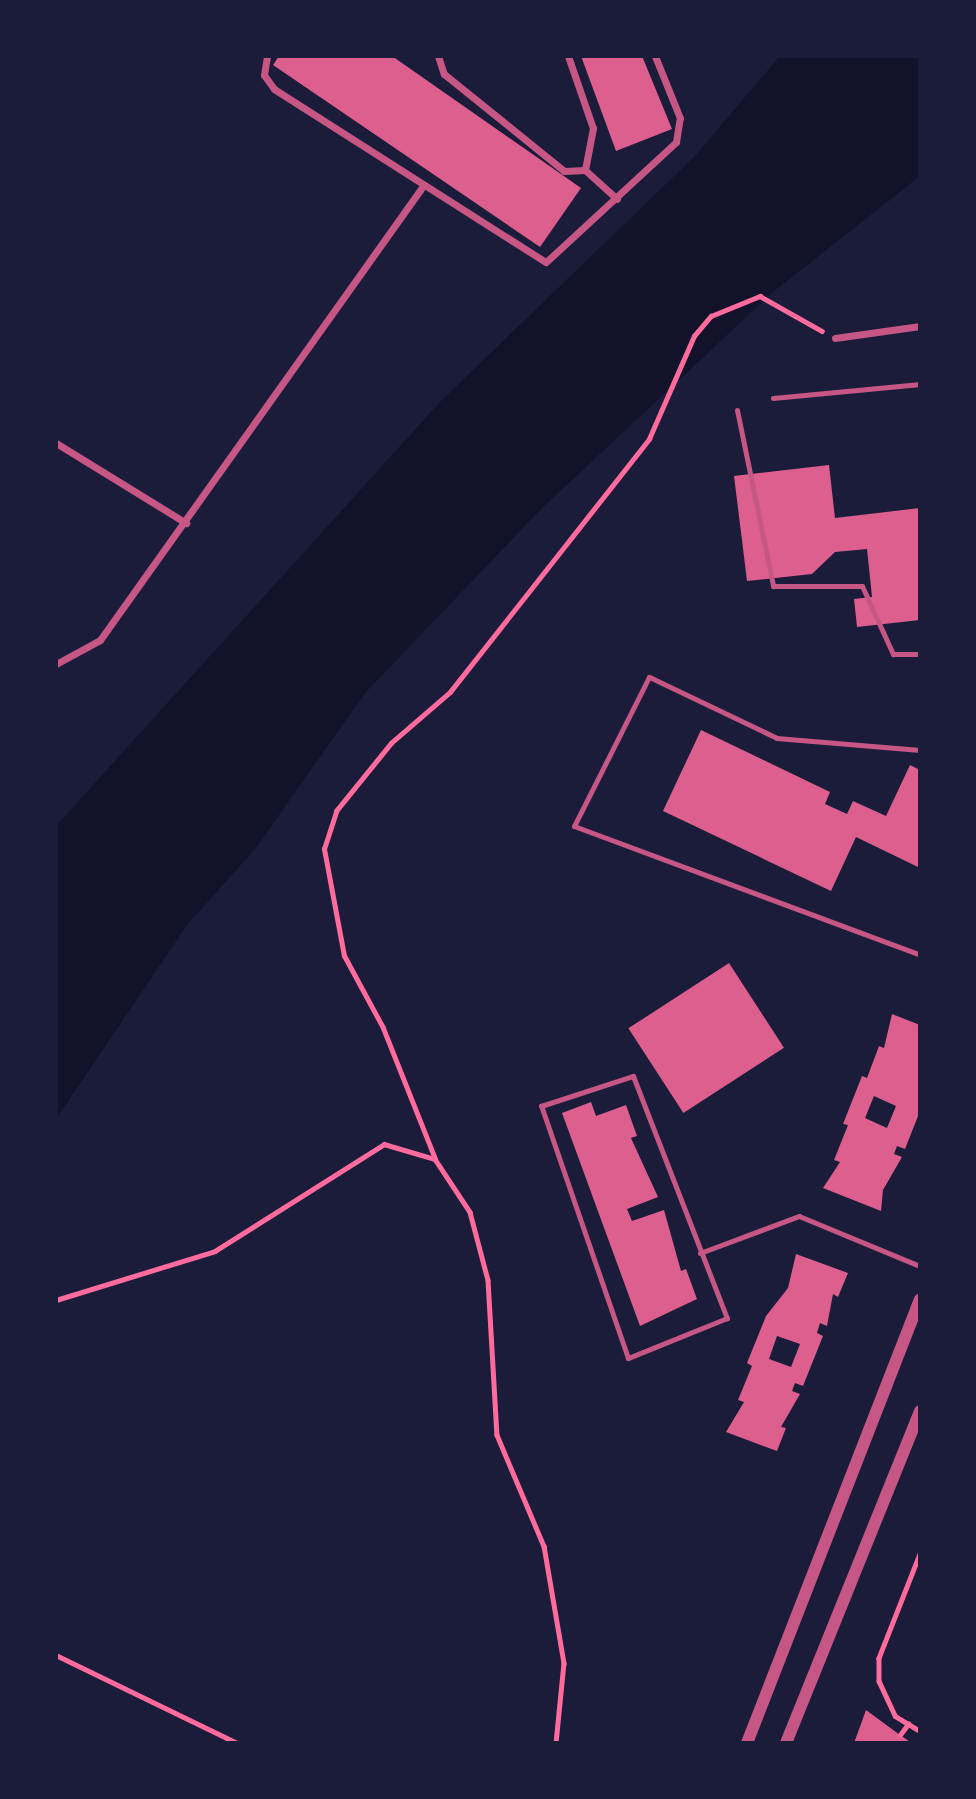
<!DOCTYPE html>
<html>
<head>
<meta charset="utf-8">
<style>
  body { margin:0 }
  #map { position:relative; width:976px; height:1799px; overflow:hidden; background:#1b1b3a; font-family:"Roboto Condensed",sans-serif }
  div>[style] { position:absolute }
  .water>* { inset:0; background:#12122b }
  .building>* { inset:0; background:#dd5f8e; transform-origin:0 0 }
  .path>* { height:4.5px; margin:-2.25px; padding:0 2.25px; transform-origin:2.25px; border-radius:2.25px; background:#ff6b9d }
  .service>* { height:5px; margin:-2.5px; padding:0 2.5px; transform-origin:2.5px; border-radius:2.5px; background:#c65784 }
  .minor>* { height:7px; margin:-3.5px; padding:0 3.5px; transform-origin:3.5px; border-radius:3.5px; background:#c65784 }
  .tertiary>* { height:12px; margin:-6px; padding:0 6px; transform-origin:6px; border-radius:6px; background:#c65784 }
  span { translate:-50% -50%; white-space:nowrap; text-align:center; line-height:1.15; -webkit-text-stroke:7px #1b1b3a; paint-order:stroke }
  .frame { position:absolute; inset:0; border:58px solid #1b1b3a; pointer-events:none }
</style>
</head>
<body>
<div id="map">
  <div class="water">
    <i style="clip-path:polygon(780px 56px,920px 56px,920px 176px,773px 292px,542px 508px,365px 693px,255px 849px,187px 925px,56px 1119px,56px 826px,441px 401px,695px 156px)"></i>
  </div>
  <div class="building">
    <i style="clip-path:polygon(279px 56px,392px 56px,581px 188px,540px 247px,273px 65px)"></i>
    <i style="clip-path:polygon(581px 56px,642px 56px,672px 129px,616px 151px)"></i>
    <i style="clip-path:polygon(829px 465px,835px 518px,920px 508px,920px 620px,857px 627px,854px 599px,872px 597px,867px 549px,835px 552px,812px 574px,747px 581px,734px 476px)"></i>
    <i style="clip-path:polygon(701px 730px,830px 792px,825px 804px,847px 814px,853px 801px,886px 816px,910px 765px,920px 770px,920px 868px,856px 837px,831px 891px,663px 811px)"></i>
    <i style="left:729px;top:963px;width:101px;height:120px;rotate:57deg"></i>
    <i style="clip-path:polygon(evenodd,892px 1014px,920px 1025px,920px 1111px,905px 1149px,897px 1146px,894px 1154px,902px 1157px,883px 1190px,881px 1211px,823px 1188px,840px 1162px,834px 1160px,848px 1125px,843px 1124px,862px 1076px,867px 1078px,879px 1046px,884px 1048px,892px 1014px,874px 1096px,896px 1106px,887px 1128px,865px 1118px,874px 1096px)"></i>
    <i style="clip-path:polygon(591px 1102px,596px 1116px,626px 1105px,637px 1136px,631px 1138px,658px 1197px,627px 1209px,632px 1221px,664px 1210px,681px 1271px,686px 1269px,697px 1299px,640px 1326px,562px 1113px)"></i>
    <i style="clip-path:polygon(evenodd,796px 1254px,848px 1273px,838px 1297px,833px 1294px,827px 1326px,820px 1323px,817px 1333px,823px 1336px,803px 1386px,795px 1383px,792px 1391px,800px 1394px,781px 1427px,786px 1428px,777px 1451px,726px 1432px,744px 1402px,738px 1400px,752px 1366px,747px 1363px,766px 1316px,788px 1288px,796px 1254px,777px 1336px,800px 1344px,791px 1367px,769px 1359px,777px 1336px)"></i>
    <i style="clip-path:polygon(866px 1710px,900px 1735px,912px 1743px,854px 1743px)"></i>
  </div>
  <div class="path">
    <i style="left:435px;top:1159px;width:141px;rotate:-111.7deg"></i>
    <i style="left:383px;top:1028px;width:82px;rotate:-118.4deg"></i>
    <i style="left:344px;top:956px;width:109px;rotate:-100.6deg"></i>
    <i style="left:324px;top:849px;width:40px;rotate:-72deg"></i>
    <i style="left:336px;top:811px;width:87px;rotate:-51deg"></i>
    <i style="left:391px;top:743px;width:78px;rotate:-40.8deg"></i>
    <i style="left:450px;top:692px;width:322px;rotate:-51.8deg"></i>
    <i style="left:649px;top:439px;width:112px;rotate:-66.4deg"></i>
    <i style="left:694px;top:336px;width:26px;rotate:-50deg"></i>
    <i style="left:711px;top:316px;width:53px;rotate:-22.2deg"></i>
    <i style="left:760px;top:296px;width:71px;rotate:29.4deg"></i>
    <i style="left:56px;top:1300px;width:166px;rotate:-17.1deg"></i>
    <i style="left:215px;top:1251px;width:200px;rotate:-32.3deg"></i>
    <i style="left:384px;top:1144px;width:53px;rotate:16.4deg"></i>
    <i style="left:435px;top:1159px;width:64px;rotate:56.6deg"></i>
    <i style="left:470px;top:1212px;width:70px;rotate:75.2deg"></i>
    <i style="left:488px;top:1280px;width:155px;rotate:86.7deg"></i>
    <i style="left:497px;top:1435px;width:121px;rotate:67.1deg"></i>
    <i style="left:544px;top:1546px;width:119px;rotate:80.3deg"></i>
    <i style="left:564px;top:1663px;width:80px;rotate:95.7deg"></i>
    <i style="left:920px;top:1554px;width:112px;rotate:111.5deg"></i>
    <i style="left:879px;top:1658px;width:23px;rotate:90deg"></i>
    <i style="left:879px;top:1681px;width:38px;rotate:65deg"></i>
    <i style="left:895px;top:1716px;width:29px;rotate:31deg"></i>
    <i style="left:56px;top:1655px;width:201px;rotate:25.9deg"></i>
    <i style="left:900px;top:1735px;width:14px;rotate:-54deg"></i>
  </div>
  <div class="service">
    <i style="left:773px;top:398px;width:148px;rotate:-5.4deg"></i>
    <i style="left:737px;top:410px;width:180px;rotate:78.4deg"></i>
    <i style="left:773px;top:586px;width:89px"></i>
    <i style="left:862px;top:586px;width:75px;rotate:65.5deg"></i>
    <i style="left:893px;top:654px;width:27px"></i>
    <i style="left:920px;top:750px;width:144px;rotate:-175.2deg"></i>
    <i style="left:777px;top:738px;width:142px;rotate:-154.5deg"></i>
    <i style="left:649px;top:677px;width:167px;rotate:116.7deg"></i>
    <i style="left:574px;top:826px;width:369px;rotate:20.4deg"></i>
    <i style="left:633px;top:1076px;width:260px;rotate:68.8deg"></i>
    <i style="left:727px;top:1318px;width:107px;rotate:158deg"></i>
    <i style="left:628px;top:1358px;width:267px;rotate:-109deg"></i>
    <i style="left:541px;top:1106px;width:97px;rotate:-18.1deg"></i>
    <i style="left:700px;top:1253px;width:106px;rotate:-20.5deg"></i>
    <i style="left:799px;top:1216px;width:131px;rotate:22.5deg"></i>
  </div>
  <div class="minor">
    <i style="left:267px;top:56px;width:19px;rotate:99deg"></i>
    <i style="left:264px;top:75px;width:17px;rotate:54deg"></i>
    <i style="left:274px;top:89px;width:322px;rotate:32.5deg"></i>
    <i style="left:546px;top:262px;width:177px;rotate:-42.7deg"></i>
    <i style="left:676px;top:142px;width:24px;rotate:-81deg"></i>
    <i style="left:680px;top:118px;width:67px;rotate:-112deg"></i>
    <i style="left:438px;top:56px;width:19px;rotate:72deg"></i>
    <i style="left:444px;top:74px;width:154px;rotate:38.9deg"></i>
    <i style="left:564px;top:171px;width:21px;rotate:-3deg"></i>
    <i style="left:568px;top:56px;width:76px;rotate:70.9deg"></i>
    <i style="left:593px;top:128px;width:43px;rotate:100.8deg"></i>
    <i style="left:585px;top:170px;width:43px;rotate:42.2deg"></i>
    <i style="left:835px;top:338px;width:86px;rotate:-8deg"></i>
    <i style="left:56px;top:443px;width:153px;rotate:31.6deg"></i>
    <i style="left:56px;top:664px;width:50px;rotate:-28.6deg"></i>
    <i style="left:100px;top:640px;width:557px;rotate:-54.57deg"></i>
  </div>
  <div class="tertiary">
    <i style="left:747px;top:1743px;width:476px;rotate:-68.7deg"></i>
    <i style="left:786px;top:1743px;width:358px;rotate:-68deg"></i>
  </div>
  <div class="frame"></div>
</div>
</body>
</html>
